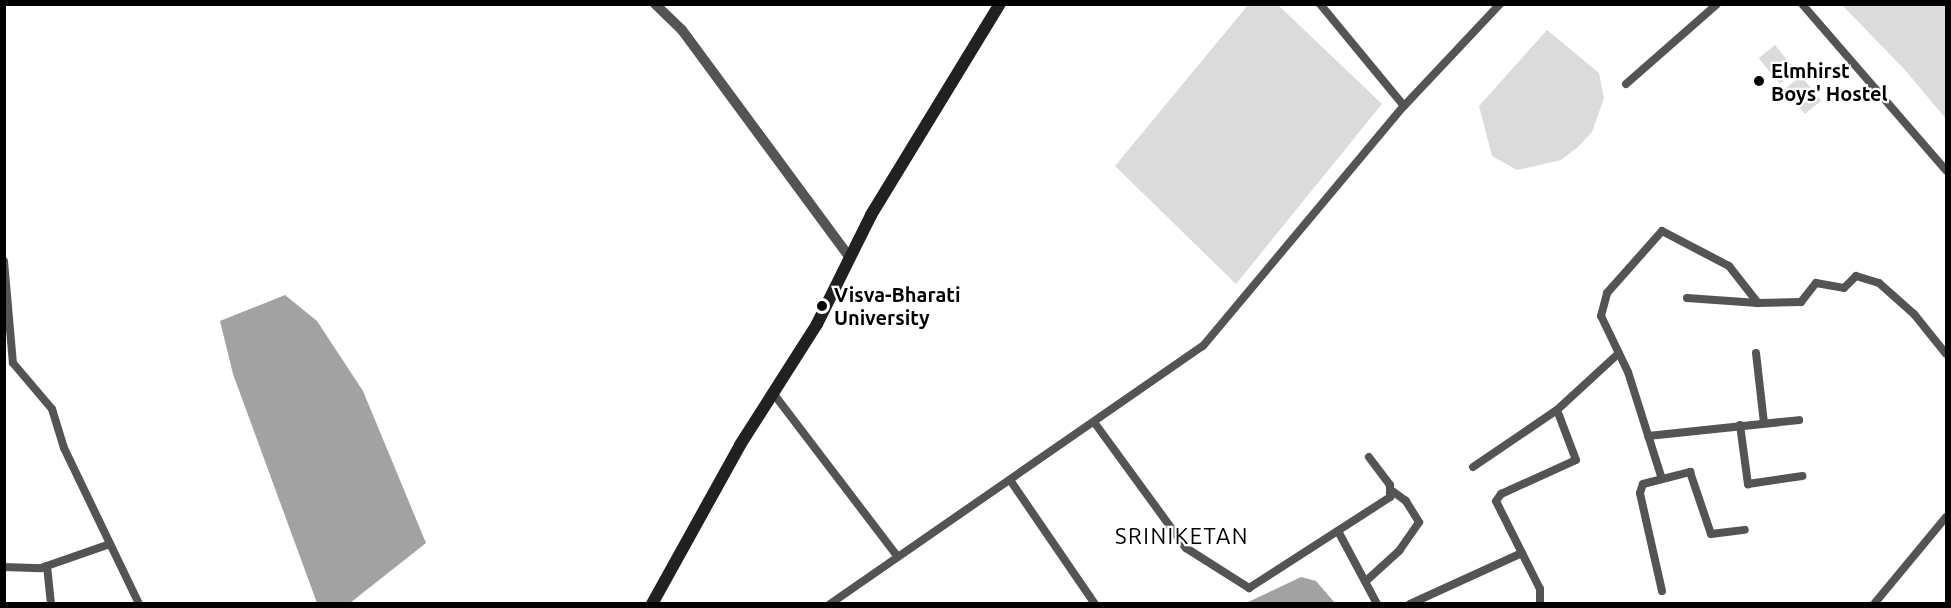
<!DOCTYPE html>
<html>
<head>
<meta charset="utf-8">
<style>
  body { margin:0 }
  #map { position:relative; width:1951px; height:608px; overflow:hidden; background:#fff; font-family:Ubuntu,sans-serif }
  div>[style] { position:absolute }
  .green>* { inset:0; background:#dbdbdb; transform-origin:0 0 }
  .water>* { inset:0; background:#a2a2a2 }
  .minor>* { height:8px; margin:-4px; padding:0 4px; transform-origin:4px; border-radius:4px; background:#545454 }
  .tertiary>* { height:10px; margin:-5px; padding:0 5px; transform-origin:5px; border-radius:5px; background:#545454 }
  .secondary>* { height:12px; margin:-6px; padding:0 6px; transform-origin:6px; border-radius:6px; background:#212121 }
  .dots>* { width:16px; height:16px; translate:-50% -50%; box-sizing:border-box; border:3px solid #fff; border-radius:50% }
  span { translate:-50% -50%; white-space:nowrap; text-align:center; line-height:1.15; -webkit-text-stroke:4.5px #fff; paint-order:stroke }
  .poi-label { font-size:20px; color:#000; font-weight:700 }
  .left { translate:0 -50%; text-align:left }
  .quarter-label { font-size:22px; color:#000; letter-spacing:1.5px }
  .frame { position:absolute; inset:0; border:6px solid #000; pointer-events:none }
</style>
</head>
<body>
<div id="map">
  <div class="green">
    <i style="clip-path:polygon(1248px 5px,1278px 5px,1382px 104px,1236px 284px,1115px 166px)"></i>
    <i style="clip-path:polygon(1842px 5px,1946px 5px,1946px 119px,1905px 70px)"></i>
    <i style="clip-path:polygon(1547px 30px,1599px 73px,1604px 98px,1592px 132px,1578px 147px,1561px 160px,1517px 170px,1492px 156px,1479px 106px)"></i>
    <i style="left:1775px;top:45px;width:33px;height:21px;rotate:51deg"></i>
    <i style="left:1801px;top:76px;width:32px;height:21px;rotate:51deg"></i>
  </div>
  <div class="water">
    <i style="clip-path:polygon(285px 295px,317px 321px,363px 391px,426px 543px,350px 603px,317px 603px,233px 374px,220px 321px)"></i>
    <i style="clip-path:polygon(1301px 577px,1316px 581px,1335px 603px,1246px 603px)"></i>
  </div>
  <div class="minor">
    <i style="left:1320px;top:4px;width:132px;rotate:50.5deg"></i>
    <i style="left:1802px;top:4px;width:220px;rotate:49.1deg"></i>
    <i style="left:1626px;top:84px;width:121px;rotate:-41.3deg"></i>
    <i style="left:4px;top:261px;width:102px;rotate:85deg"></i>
    <i style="left:13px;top:363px;width:60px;rotate:49.7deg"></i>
    <i style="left:52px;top:409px;width:41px;rotate:72.9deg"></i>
    <i style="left:64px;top:448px;width:173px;rotate:64.3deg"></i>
    <i style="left:1687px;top:298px;width:71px;rotate:4deg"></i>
    <i style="left:1756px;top:353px;width:70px;rotate:83.5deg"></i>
    <i style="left:773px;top:393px;width:206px;rotate:52.7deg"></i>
    <i style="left:1094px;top:422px;width:156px;rotate:53.9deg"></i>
    <i style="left:1186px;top:548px;width:75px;rotate:32.4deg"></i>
    <i style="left:1249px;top:588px;width:168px;rotate:-32.8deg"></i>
    <i style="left:1390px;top:497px;width:12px;rotate:-90deg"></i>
    <i style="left:1390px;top:485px;width:35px;rotate:-127deg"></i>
    <i style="left:1740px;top:425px;width:60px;rotate:82.3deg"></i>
    <i style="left:1748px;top:484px;width:55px;rotate:-8.4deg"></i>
    <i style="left:1648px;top:436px;width:152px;rotate:-6deg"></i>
    <i style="left:1473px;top:467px;width:102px;rotate:-34.2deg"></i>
    <i style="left:1557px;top:410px;width:84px;rotate:-42.6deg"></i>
    <i style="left:1661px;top:476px;width:109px;rotate:-107.6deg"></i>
    <i style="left:1628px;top:372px;width:62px;rotate:-115.7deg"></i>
    <i style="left:1601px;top:316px;width:24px;rotate:-75deg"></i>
    <i style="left:1607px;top:293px;width:83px;rotate:-48.4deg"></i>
    <i style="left:1662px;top:231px;width:76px;rotate:27.6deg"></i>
    <i style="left:1729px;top:266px;width:47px;rotate:51.9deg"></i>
    <i style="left:1758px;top:303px;width:43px;rotate:-1.3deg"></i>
    <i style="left:1801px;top:302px;width:24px;rotate:-52deg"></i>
    <i style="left:1816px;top:283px;width:28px;rotate:10deg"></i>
    <i style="left:1844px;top:288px;width:17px;rotate:-45deg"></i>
    <i style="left:1856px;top:276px;width:24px;rotate:17deg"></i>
    <i style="left:1879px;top:283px;width:47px;rotate:41.5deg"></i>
    <i style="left:1914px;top:314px;width:51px;rotate:51.3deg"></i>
    <i style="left:1010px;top:480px;width:150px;rotate:55.6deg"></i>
    <i style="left:1338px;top:531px;width:83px;rotate:61.9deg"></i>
    <i style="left:47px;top:566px;width:38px;rotate:84deg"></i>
    <i style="left:4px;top:567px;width:37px;rotate:2deg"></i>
    <i style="left:41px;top:568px;width:73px;rotate:-19.2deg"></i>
    <i style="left:1366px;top:581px;width:45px;rotate:-42.3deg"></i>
    <i style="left:1399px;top:551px;width:35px;rotate:-55deg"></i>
    <i style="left:1419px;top:522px;width:25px;rotate:-122deg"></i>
    <i style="left:1406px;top:501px;width:17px;rotate:-144deg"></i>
    <i style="left:1662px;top:591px;width:100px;rotate:-102.7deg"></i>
    <i style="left:1640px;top:493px;width:9px;rotate:-72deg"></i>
    <i style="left:1643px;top:484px;width:49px;rotate:-14.3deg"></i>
    <i style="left:1690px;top:472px;width:65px;rotate:71.3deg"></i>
    <i style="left:1711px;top:534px;width:34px;rotate:-7deg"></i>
    <i style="left:830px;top:604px;width:454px;rotate:-34.7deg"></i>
    <i style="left:1203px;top:346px;width:313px;rotate:-50.1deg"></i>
    <i style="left:1404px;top:106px;width:140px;rotate:-46.7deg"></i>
    <i style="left:1410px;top:604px;width:123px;rotate:-24.5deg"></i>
    <i style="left:1540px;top:604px;width:15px;rotate:-90deg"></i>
    <i style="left:1540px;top:589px;width:98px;rotate:-116.6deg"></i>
    <i style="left:1496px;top:501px;width:9px;rotate:-54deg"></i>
    <i style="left:1501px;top:494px;width:82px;rotate:-24.4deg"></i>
    <i style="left:1576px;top:460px;width:53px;rotate:-110.8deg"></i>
    <i style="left:1874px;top:604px;width:113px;rotate:-50.4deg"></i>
  </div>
  <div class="tertiary">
    <i style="left:655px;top:4px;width:37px;rotate:44deg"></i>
    <i style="left:682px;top:30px;width:283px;rotate:53.6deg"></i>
  </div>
  <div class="secondary">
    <i style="left:652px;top:604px;width:182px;rotate:-61deg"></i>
    <i style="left:740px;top:445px;width:143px;rotate:-57.5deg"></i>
    <i style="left:817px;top:324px;width:122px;rotate:-63.6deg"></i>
    <i style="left:871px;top:215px;width:247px;rotate:-58.6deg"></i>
  </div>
  <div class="dots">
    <i style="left:1759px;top:81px;background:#000"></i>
    <i style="left:822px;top:306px;background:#000"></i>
  </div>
  <div class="poi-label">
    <span class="left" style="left:1771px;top:82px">Elmhirst<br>Boys' Hostel</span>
    <span class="left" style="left:834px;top:306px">Visva-Bharati<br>University</span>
  </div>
  <div class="quarter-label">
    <span style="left:1182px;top:536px">SRINIKETAN</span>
  </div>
  <div class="frame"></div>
</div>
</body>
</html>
